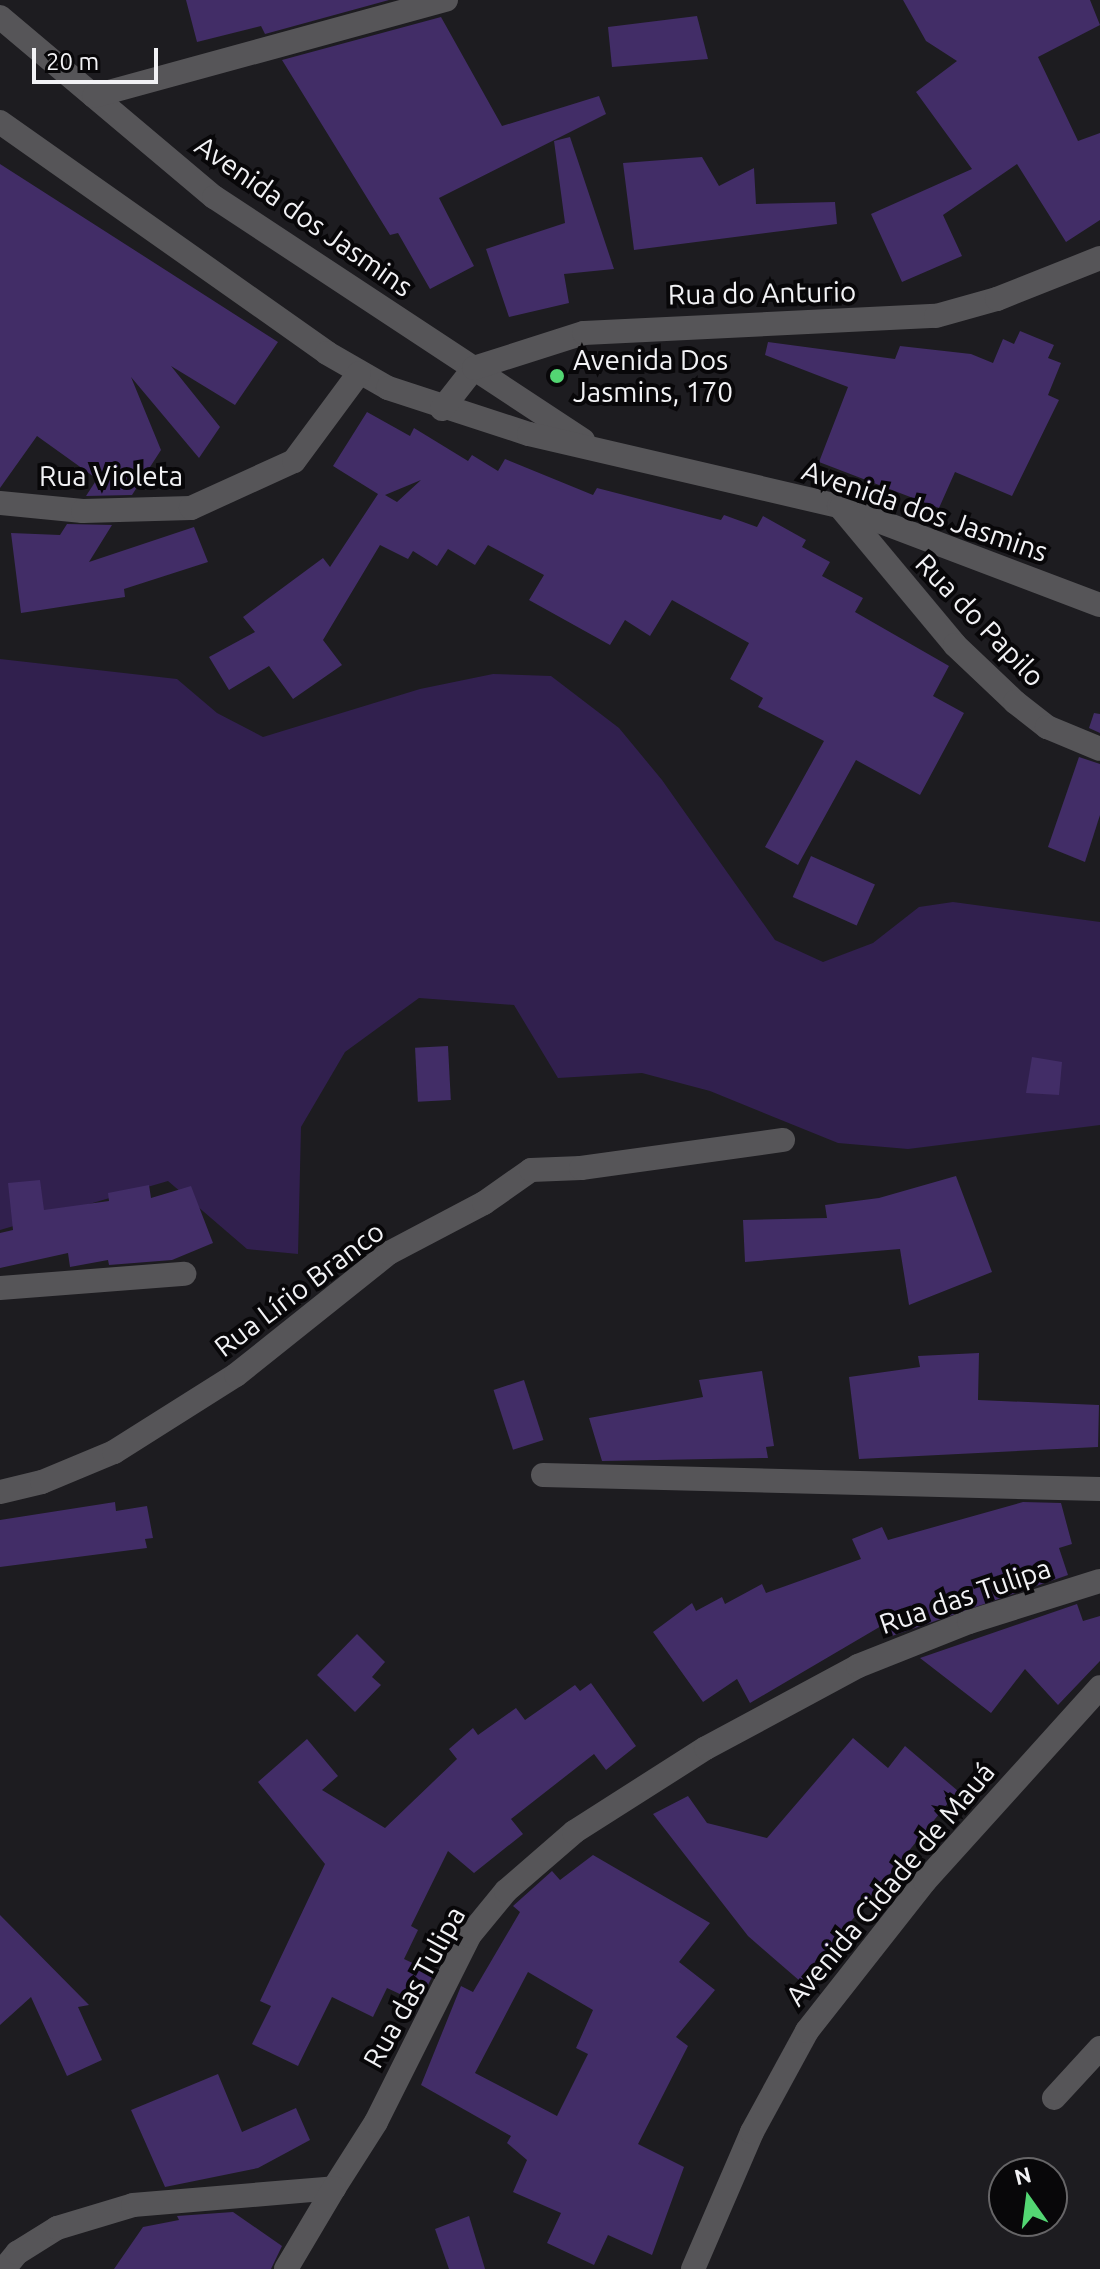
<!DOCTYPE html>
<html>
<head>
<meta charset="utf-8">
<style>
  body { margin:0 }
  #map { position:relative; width:1100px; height:2269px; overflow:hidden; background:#1d1c20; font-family:Ubuntu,sans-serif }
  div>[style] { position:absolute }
  .green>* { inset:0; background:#31204e }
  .building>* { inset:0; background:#422d67; transform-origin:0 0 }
  .minor>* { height:24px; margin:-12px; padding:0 12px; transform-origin:12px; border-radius:12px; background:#565558 }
  .dots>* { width:22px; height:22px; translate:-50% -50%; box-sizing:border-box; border:4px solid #080709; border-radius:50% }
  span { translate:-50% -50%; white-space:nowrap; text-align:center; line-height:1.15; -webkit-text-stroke:8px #080709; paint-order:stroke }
  .street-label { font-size:28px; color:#f2f2f5 }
  .poi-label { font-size:28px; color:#f2f2f5 }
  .left { translate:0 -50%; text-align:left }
  .north { position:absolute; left:988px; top:2157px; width:80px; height:80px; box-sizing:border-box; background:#080709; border:2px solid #666567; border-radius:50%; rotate:346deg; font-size:22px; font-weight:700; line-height:32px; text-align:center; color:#f2f2f5 }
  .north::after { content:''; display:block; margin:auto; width:28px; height:36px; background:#53d673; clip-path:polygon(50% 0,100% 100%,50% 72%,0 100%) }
  .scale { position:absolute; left:32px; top:48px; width:126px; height:36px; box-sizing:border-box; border:4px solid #f2f2f5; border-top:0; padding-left:10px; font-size:24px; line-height:28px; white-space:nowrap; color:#f2f2f5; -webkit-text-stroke:6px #080709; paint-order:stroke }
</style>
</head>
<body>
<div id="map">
  <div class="green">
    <i style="clip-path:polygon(0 659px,177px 679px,217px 713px,263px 737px,420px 689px,493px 674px,551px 676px,619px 728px,662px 780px,775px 940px,823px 962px,873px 943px,919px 907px,953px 902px,1100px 922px,1100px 1125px,908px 1149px,838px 1143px,710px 1091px,642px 1073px,558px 1078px,514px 1005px,419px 998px,345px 1052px,301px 1127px,298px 1254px,247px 1249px,168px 1181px,0 1230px)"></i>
  </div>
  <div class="building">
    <i style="clip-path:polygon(186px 0,389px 0,265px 34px,261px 26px,197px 42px)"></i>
    <i style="clip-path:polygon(903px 0,1090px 0,1100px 25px,1038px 57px,1078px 141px,1100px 133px,1100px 220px,1066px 242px,1017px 164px,943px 215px,962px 256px,902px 282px,871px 214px,972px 169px,916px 92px,957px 61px,926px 41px)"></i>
    <i style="clip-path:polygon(697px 16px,708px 59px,612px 67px,608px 27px)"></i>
    <i style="clip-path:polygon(441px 17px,502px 126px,599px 96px,606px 114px,439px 198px,474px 266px,430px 289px,398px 233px,390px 235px,282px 60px)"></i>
    <i style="clip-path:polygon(570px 137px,614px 269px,564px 274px,569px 303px,509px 317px,486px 249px,565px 223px,554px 141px)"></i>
    <i style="clip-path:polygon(702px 157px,719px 186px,754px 168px,756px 204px,835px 202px,837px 224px,634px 250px,623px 163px)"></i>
    <i style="clip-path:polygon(0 164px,278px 342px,235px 405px,171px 366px,220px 427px,199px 458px,131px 377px,161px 450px,132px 495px,86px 496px,97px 479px,37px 436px,0 488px)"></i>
    <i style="clip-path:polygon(1020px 331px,1054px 345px,1048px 358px,1061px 363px,1048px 395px,1059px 400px,1012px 496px,955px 472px,939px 508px,819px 462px,848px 387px,765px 355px,768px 342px,895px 359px,900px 346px,971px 354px,993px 363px,1003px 339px,1014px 344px)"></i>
    <i style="clip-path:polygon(evenodd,367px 412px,410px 436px,414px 428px,468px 461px,472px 455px,498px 471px,505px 459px,593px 495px,597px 488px,721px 520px,724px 515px,757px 527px,763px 516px,806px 540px,802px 547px,830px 562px,822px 576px,863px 598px,855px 612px,949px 666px,933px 696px,964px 713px,920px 795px,856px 760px,798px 865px,765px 847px,824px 741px,758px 707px,763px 698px,730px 679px,749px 643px,672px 600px,650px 636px,625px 620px,610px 645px,529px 600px,544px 575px,488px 545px,475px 565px,448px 549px,437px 566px,413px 551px,408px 559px,380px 545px,323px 640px,342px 665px,293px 699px,269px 666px,229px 690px,209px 657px,255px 632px,243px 617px,323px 558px,330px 567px,378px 494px,333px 466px,367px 412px,421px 480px,397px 502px,385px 495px,421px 480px)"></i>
    <i style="clip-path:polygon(67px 524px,112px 525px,89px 562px,194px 527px,208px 562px,124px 589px,125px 597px,21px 613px,11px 533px,60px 535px)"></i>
    <i style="clip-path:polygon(1094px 713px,1100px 714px,1100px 733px,1089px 728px)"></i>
    <i style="clip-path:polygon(1079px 757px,1100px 764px,1100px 815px,1085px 862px,1048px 847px)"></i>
    <i style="left:811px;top:856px;width:70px;height:45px;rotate:24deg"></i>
    <i style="left:448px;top:1046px;width:54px;height:33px;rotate:87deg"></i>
    <i style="clip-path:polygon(1032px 1057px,1062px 1062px,1059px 1095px,1026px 1093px)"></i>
    <i style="clip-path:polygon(956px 1176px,992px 1272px,909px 1305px,900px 1249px,745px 1262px,743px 1220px,827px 1218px,825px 1205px,879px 1198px)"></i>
    <i style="clip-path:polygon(40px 1180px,44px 1210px,109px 1201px,108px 1193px,149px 1185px,151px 1198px,191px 1186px,213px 1243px,172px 1260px,109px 1265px,108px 1260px,70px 1267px,68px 1253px,0 1268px,0 1233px,13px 1230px,8px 1183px)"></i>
    <i style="clip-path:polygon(979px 1353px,978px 1400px,1099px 1405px,1098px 1447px,859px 1459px,849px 1377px,920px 1367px,918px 1356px)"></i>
    <i style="clip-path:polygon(762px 1371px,774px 1446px,766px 1447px,768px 1458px,602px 1461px,589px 1418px,703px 1397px,699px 1380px)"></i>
    <i style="left:524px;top:1380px;width:63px;height:32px;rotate:72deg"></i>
    <i style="clip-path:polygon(115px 1502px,116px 1511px,147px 1506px,153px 1538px,145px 1539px,147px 1548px,0 1567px,0 1520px)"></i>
    <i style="clip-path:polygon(1023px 1502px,1061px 1503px,1072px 1544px,1059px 1548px,1068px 1575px,892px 1636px,888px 1633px,905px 1612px,750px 1703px,737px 1679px,703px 1702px,653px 1632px,692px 1603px,696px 1611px,722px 1597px,725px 1604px,762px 1584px,766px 1593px,861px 1559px,852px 1539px,882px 1527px,888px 1540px)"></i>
    <i style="clip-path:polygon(1077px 1604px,1083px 1621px,1100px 1616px,1100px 1661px,1058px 1705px,1025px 1669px,991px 1713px,920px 1658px)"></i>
    <i style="clip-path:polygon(357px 1634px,385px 1662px,372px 1677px,381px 1685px,355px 1712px,317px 1675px)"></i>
    <i style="clip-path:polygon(591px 1683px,636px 1746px,606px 1770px,594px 1754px,511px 1819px,523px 1834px,474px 1873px,448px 1851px,411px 1926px,418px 1930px,404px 1959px,434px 1973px,419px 2003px,387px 1988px,373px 2017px,332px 1997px,298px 2066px,252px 2044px,271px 2006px,260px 2001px,325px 1864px,258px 1782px,307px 1739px,338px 1776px,322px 1790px,385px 1828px,457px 1759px,449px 1749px,473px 1728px,478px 1735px,516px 1708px,525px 1720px,575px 1685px,580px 1691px)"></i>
    <i style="clip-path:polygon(853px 1738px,888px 1768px,905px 1746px,958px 1791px,801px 1982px,748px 1936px,653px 1814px,688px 1796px,707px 1823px,767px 1838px)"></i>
    <i style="clip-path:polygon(evenodd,593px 1855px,710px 1923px,679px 1962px,715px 1990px,676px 2037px,688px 2046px,638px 2144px,684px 2167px,652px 2255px,608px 2235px,594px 2265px,547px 2243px,561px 2213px,513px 2192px,527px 2160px,507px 2143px,511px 2136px,421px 2085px,461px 1986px,473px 1992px,520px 1912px,513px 1906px,552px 1871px,560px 1880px,593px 1855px,528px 1972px,593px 2010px,576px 2048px,588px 2054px,557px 2116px,475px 2073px,528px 1972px)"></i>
    <i style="clip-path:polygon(0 1915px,89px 2005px,78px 2007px,102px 2060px,67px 2076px,31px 1997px,0 2025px)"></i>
    <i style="clip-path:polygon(218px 2074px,242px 2132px,296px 2108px,310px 2140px,258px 2168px,165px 2187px,131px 2110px)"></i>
    <i style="clip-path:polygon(233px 2212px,282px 2246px,271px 2269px,114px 2269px,143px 2227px,179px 2220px,177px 2216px)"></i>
    <i style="clip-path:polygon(469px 2216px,485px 2269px,449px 2269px,435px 2229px)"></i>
  </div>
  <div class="minor">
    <i style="left:0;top:17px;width:280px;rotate:40.1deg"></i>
    <i style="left:214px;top:197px;width:442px;rotate:33.4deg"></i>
    <i style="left:94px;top:96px;width:365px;rotate:-15.3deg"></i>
    <i style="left:0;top:122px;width:400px;rotate:35.2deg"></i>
    <i style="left:327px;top:353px;width:70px;rotate:29.8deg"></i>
    <i style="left:388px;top:388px;width:148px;rotate:18.1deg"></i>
    <i style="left:529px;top:434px;width:318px;rotate:13.1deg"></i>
    <i style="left:839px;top:506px;width:279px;rotate:20.8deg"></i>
    <i style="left:442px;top:409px;width:52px;rotate:-52deg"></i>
    <i style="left:474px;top:368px;width:115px;rotate:-17.7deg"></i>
    <i style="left:584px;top:333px;width:352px;rotate:-2.8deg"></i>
    <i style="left:936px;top:316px;width:63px;rotate:-15.6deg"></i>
    <i style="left:997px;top:299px;width:111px;rotate:-21.7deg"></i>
    <i style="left:0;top:503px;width:83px;rotate:5.5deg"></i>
    <i style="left:83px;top:511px;width:108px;rotate:-1.6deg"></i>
    <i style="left:191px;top:508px;width:113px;rotate:-24.5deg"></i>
    <i style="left:294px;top:461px;width:109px;rotate:-53.5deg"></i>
    <i style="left:841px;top:508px;width:178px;rotate:50.2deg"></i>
    <i style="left:955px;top:645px;width:83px;rotate:43.5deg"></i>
    <i style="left:1015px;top:702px;width:41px;rotate:38deg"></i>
    <i style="left:1047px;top:727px;width:57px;rotate:22.5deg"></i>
    <i style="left:0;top:1288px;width:185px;rotate:-4.4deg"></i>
    <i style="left:543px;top:1475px;width:557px;rotate:1.44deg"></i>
    <i style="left:0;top:1492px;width:43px;rotate:-13.4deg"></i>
    <i style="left:42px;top:1482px;width:78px;rotate:-22.6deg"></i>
    <i style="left:114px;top:1452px;width:144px;rotate:-32.3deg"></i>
    <i style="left:236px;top:1375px;width:196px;rotate:-38.6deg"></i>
    <i style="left:389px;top:1253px;width:107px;rotate:-27.8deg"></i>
    <i style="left:484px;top:1203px;width:57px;rotate:-35.1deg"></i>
    <i style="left:531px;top:1170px;width:50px;rotate:-2.3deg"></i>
    <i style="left:581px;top:1168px;width:204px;rotate:-7.9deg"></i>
    <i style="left:1054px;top:2098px;width:68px;rotate:-47.4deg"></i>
    <i style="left:4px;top:2269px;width:21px;rotate:-51deg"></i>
    <i style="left:17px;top:2253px;width:47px;rotate:-32deg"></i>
    <i style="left:57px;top:2228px;width:79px;rotate:-16.8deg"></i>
    <i style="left:133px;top:2205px;width:202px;rotate:-4.8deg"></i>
    <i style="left:334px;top:2188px;width:78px;rotate:-57.5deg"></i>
    <i style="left:376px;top:2122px;width:208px;rotate:-63.4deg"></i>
    <i style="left:469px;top:1936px;width:58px;rotate:-50.6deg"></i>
    <i style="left:506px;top:1891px;width:90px;rotate:-40.9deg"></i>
    <i style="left:574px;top:1832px;width:156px;rotate:-32.5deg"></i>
    <i style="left:706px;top:1748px;width:173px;rotate:-28.3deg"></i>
    <i style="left:858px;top:1666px;width:119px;rotate:-21.6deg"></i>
    <i style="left:969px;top:1622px;width:137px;rotate:-17.4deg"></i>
    <i style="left:286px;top:2269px;width:94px;rotate:-59.3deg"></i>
    <i style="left:693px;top:2269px;width:149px;rotate:-66.7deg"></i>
    <i style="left:752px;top:2132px;width:115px;rotate:-61.4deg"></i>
    <i style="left:807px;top:2031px;width:191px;rotate:-51.8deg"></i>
    <i style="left:925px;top:1881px;width:261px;rotate:-47.9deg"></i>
  </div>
  <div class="dots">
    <i style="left:557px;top:376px;background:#53d673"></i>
  </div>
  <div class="street-label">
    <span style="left:304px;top:216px;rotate:35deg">Avenida dos Jasmins</span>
    <span style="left:762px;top:293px;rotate:-1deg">Rua do Anturio</span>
    <span style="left:111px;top:476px">Rua Violeta</span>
    <span style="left:925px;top:511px;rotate:19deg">Avenida dos Jasmins</span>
    <span style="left:980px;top:620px;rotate:46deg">Rua do Papilo</span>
    <span style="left:299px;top:1289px;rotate:-37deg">Rua Lírio Branco</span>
    <span style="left:965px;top:1596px;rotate:-19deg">Rua das Tulipa</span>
    <span style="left:890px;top:1884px;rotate:-50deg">Avenida Cidade de Mauá</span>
    <span style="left:414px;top:1987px;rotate:-61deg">Rua das Tulipa</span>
  </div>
  <div class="poi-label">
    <span class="left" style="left:573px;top:376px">Avenida Dos<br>Jasmins, 170</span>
  </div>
  <div class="north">N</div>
  <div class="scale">20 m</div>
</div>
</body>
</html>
